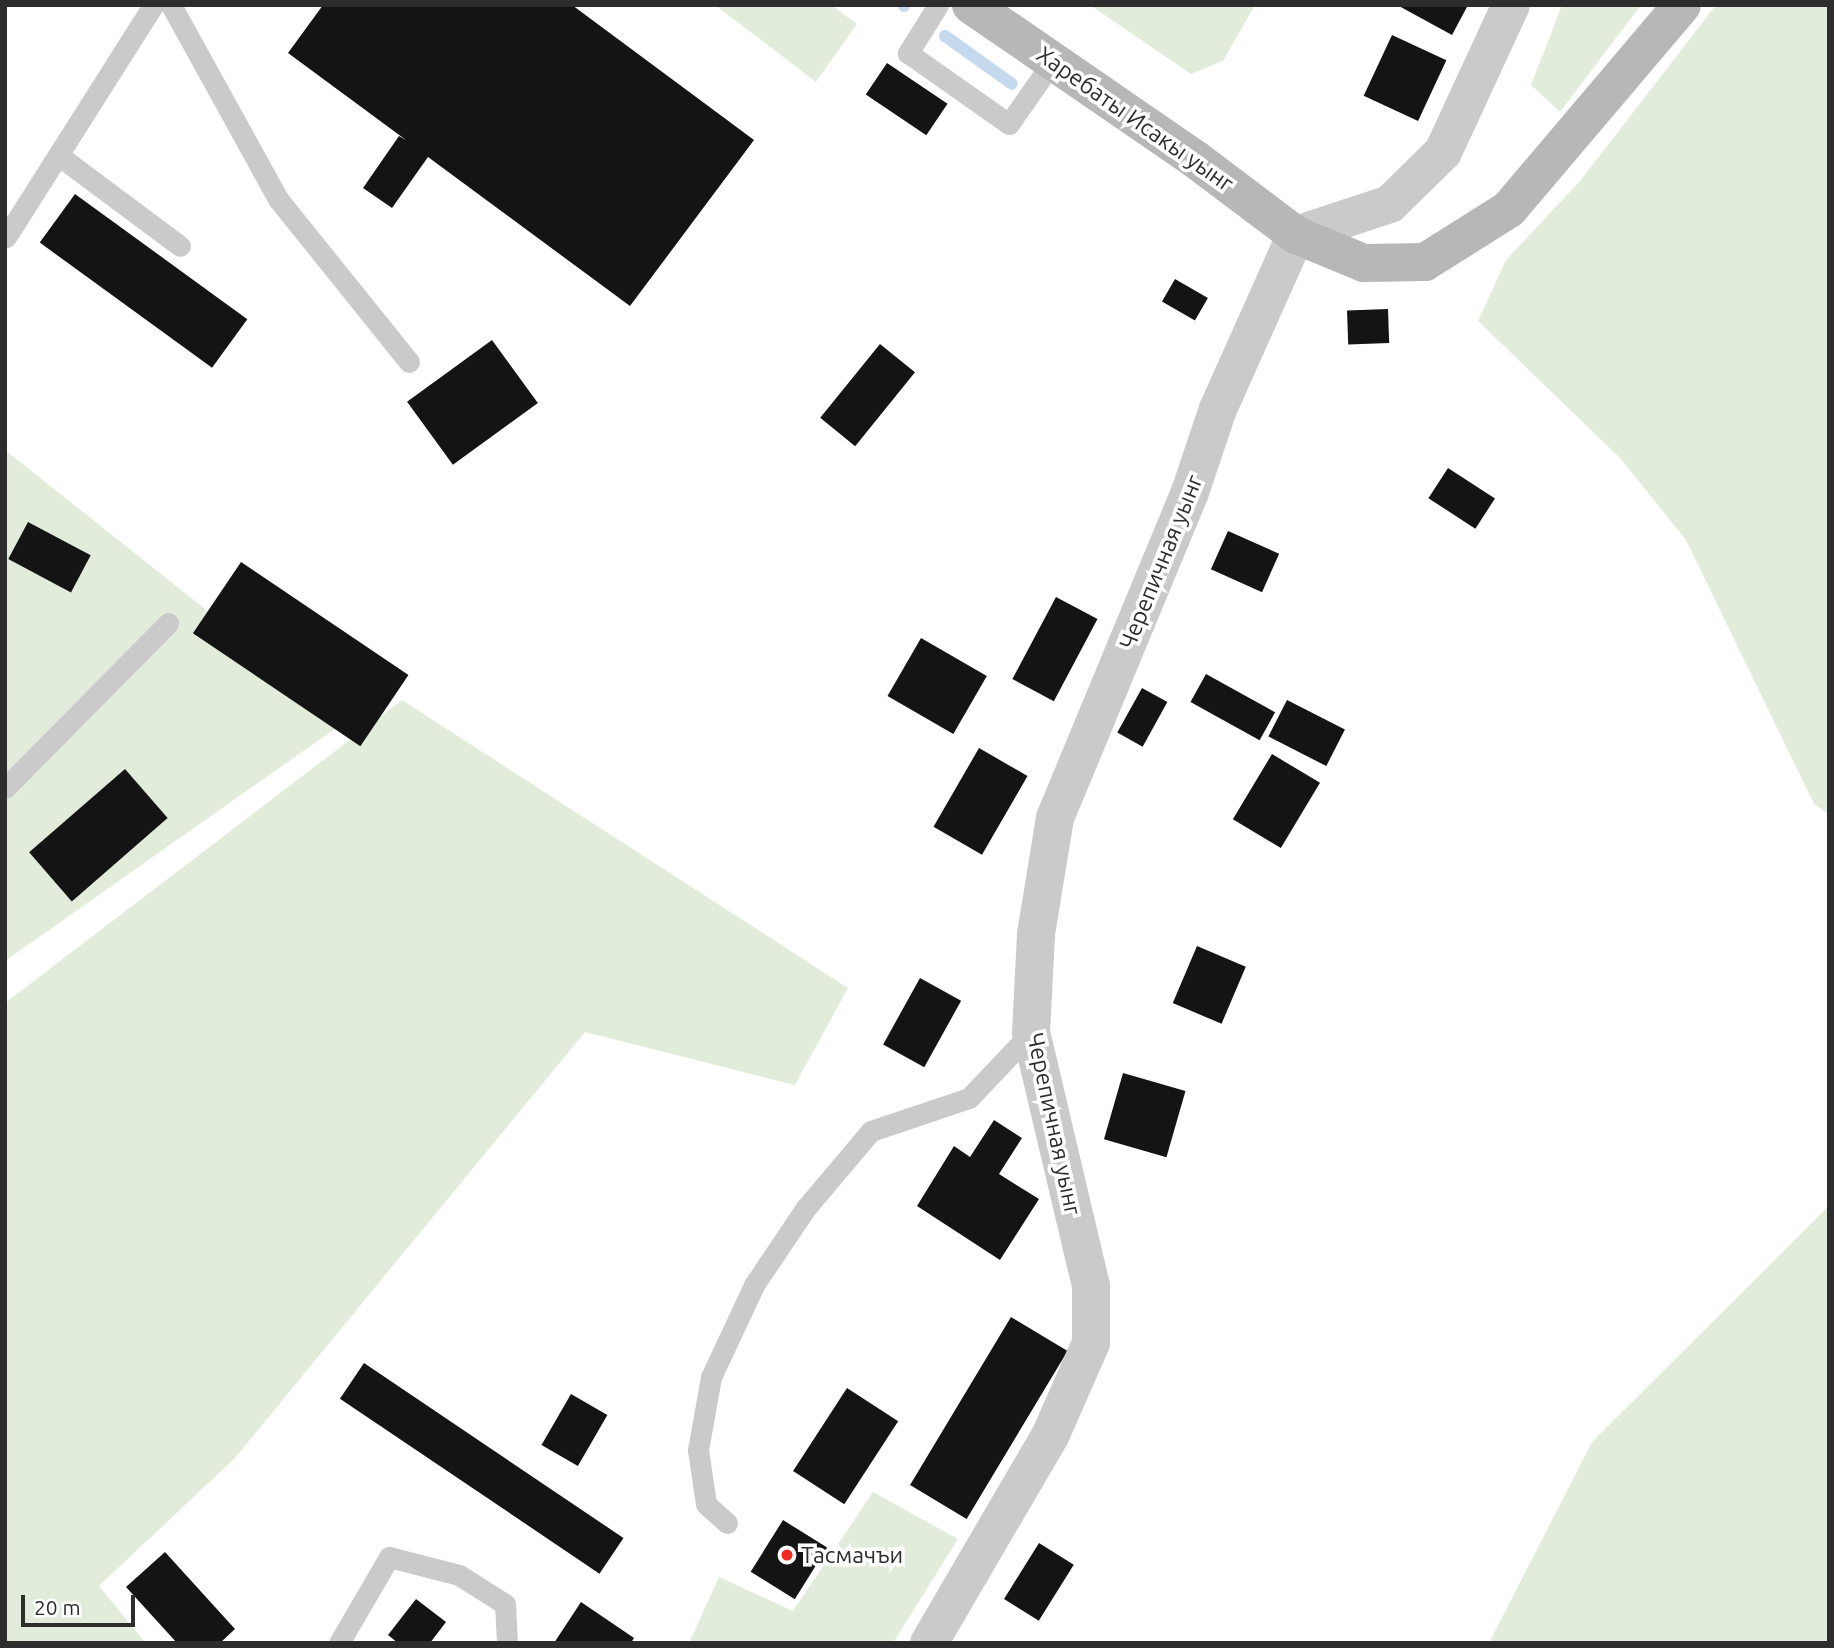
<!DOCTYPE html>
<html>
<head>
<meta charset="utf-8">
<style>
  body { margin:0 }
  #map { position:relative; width:1834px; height:1648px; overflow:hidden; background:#fff; font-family:Ubuntu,sans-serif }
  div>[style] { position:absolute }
  .green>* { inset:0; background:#e2ecda }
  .stream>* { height:12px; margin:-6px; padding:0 6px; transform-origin:6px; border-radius:6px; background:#c4d9ee }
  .building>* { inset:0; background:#141414; transform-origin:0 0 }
  .service>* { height:21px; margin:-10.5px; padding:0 10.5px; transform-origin:10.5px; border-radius:10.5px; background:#cacaca }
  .minor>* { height:38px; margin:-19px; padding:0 19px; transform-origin:19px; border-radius:19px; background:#cacaca }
  .tertiary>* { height:38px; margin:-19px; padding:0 19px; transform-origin:19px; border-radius:19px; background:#cacaca }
  .secondary>* { height:38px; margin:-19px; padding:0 19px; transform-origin:19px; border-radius:19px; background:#b7b7b7 }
  .dots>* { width:19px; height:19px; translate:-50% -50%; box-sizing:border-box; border:4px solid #fff; border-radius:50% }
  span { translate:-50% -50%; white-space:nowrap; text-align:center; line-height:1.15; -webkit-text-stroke:7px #fff; paint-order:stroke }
  .street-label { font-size:23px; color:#2d2d2d }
  .poi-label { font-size:23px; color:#2d2d2d }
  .left { translate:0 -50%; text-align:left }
  .frame { position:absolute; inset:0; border:7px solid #2d2d2d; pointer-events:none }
  .scale { position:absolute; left:21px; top:1595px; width:114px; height:32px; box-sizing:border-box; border:4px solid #2d2d2d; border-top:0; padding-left:9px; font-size:21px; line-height:24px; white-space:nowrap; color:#2d2d2d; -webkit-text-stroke:5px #fff; paint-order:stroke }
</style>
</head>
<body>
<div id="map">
  <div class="green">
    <i style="clip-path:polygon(715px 5px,831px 5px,857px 24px,816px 82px)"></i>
    <i style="clip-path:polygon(1090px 5px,1255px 5px,1223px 61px,1191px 74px)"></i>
    <i style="clip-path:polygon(1562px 5px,1641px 5px,1560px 112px,1531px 85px)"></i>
    <i style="clip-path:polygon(1716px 5px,1829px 5px,1829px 814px,1814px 804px,1686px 540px,1621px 459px,1478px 321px,1506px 260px,1580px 181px)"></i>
    <i style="clip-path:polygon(5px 450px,346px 721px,5px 961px)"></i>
    <i style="clip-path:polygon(402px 700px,848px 988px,795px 1085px,585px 1032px,234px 1459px,99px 1586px,146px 1643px,5px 1643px,5px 1003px)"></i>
    <i style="clip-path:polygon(1829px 1206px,1829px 1643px,1489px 1643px,1592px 1442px)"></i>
    <i style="clip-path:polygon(873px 1492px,958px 1539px,893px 1643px,689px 1643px,719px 1577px,793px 1611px)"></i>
  </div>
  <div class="stream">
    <i style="left:904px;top:5px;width:1px;rotate:90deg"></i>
    <i style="left:945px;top:36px;width:82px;rotate:35.6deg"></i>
  </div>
  <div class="building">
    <i style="clip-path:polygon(323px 5px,572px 5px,754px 140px,630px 306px,428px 157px,392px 208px,363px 188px,399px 136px,406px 140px,288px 53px)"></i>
    <i style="clip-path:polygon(1397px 5px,1468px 5px,1452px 35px)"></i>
    <i style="left:1392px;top:35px;width:60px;height:67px;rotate:25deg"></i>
    <i style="left:887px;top:63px;width:73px;height:38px;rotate:34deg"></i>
    <i style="left:75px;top:194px;width:213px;height:60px;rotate:36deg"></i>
    <i style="left:1175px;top:279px;width:38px;height:26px;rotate:30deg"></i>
    <i style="left:1388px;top:309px;width:34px;height:41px;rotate:88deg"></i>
    <i style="left:492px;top:340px;width:78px;height:105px;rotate:54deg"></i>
    <i style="left:880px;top:344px;width:45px;height:95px;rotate:39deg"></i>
    <i style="left:1448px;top:468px;width:56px;height:36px;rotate:33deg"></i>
    <i style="left:28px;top:522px;width:71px;height:42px;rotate:28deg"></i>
    <i style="left:1228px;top:531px;width:56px;height:42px;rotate:24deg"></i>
    <i style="left:241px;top:562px;width:202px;height:86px;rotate:34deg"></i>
    <i style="left:1056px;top:597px;width:47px;height:93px;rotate:28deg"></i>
    <i style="left:921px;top:638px;width:76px;height:67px;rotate:30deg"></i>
    <i style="left:1206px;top:674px;width:79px;height:32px;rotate:29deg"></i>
    <i style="left:1142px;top:688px;width:29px;height:51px;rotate:29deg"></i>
    <i style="left:1287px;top:700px;width:65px;height:41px;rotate:27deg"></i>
    <i style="left:979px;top:748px;width:56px;height:91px;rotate:30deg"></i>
    <i style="left:1272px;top:754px;width:56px;height:76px;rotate:31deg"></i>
    <i style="left:125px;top:769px;width:65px;height:127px;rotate:49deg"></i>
    <i style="left:1197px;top:946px;width:53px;height:62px;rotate:23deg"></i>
    <i style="left:920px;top:978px;width:47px;height:76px;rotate:29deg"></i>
    <i style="left:1123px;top:1073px;width:65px;height:69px;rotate:16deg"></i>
    <i style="clip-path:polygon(994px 1120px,1022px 1138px,999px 1174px,1039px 1199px,1000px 1260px,917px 1206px,954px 1146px,970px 1157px)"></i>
    <i style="left:1011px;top:1317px;width:66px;height:196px;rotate:31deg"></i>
    <i style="left:364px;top:1363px;width:313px;height:43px;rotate:34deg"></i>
    <i style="left:847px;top:1388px;width:61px;height:99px;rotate:33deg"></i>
    <i style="left:571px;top:1394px;width:42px;height:59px;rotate:30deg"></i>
    <i style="left:783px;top:1520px;width:52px;height:61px;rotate:32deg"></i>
    <i style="left:1039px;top:1543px;width:41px;height:66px;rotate:32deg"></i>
    <i style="clip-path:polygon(165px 1552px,235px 1629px,220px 1643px,177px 1643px,126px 1587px)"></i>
    <i style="clip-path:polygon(416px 1599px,446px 1622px,430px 1643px,398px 1643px,388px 1635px)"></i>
    <i style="clip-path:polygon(581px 1602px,634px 1638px,631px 1643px,554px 1643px)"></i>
  </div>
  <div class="service">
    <i style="left:171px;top:5px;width:222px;rotate:61.1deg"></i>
    <i style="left:278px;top:199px;width:209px;rotate:51.2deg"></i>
    <i style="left:938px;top:5px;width:57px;rotate:122deg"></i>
    <i style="left:908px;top:53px;width:123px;rotate:35.1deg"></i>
    <i style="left:1009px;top:124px;width:77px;rotate:-55.1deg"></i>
    <i style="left:58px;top:155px;width:152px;rotate:36.7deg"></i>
    <i style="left:6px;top:237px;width:275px;rotate:-57.6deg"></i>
    <i style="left:5px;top:788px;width:232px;rotate:-45.3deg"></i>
    <i style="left:727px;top:1523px;width:28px;rotate:-138deg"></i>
    <i style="left:706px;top:1504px;width:55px;rotate:-98.4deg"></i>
    <i style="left:698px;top:1450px;width:74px;rotate:-79.9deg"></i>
    <i style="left:711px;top:1377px;width:102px;rotate:-64.9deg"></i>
    <i style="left:754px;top:1285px;width:92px;rotate:-56.1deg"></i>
    <i style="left:805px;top:1209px;width:102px;rotate:-49.8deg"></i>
    <i style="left:871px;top:1131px;width:103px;rotate:-18.6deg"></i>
    <i style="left:969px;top:1098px;width:90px;rotate:-46.4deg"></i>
    <i style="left:339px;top:1643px;width:99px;rotate:-59.8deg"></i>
    <i style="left:389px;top:1557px;width:72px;rotate:14.4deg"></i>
    <i style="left:459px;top:1575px;width:54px;rotate:32.2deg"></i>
    <i style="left:505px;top:1604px;width:39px;rotate:87deg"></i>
  </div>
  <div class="minor">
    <i style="left:929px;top:1643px;width:242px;rotate:-59.7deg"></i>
    <i style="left:1051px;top:1434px;width:99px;rotate:-66.3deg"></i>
    <i style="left:1091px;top:1343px;width:57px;rotate:-90deg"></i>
    <i style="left:1091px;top:1286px;width:260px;rotate:-103.3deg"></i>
    <i style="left:1031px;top:1033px;width:99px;rotate:-87.1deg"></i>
    <i style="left:1036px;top:934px;width:118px;rotate:-80.7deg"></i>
    <i style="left:1055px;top:818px;width:353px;rotate:-67.5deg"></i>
    <i style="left:1190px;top:492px;width:88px;rotate:-71.4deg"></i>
    <i style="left:1218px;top:409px;width:191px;rotate:-65.9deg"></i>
  </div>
  <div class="tertiary">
    <i style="left:1296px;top:235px;width:99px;rotate:-18.3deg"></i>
    <i style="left:1390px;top:204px;width:74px;rotate:-44.5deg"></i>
    <i style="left:1443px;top:152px;width:162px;rotate:-65.2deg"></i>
  </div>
  <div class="secondary">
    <i style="left:971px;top:5px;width:272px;rotate:34.5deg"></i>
    <i style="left:1195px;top:159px;width:126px;rotate:37deg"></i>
    <i style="left:1296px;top:235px;width:74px;rotate:22.4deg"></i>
    <i style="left:1364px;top:263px;width:61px;rotate:-0.9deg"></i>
    <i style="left:1425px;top:262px;width:99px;rotate:-32.2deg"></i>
    <i style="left:1509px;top:209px;width:267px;rotate:-49.7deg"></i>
  </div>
  <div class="dots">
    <i style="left:787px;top:1555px;background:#f22922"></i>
  </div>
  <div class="street-label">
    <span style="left:1135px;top:119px;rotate:35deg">Харебаты Исакы уынг</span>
    <span style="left:1161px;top:562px;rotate:-68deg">Черепичная уынг</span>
    <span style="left:1054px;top:1124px;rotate:78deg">Черепичная уынг</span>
  </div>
  <div class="poi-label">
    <span class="left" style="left:801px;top:1555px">Тасмачъи</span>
  </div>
  <div class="frame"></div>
  <div class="scale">20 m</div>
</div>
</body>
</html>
